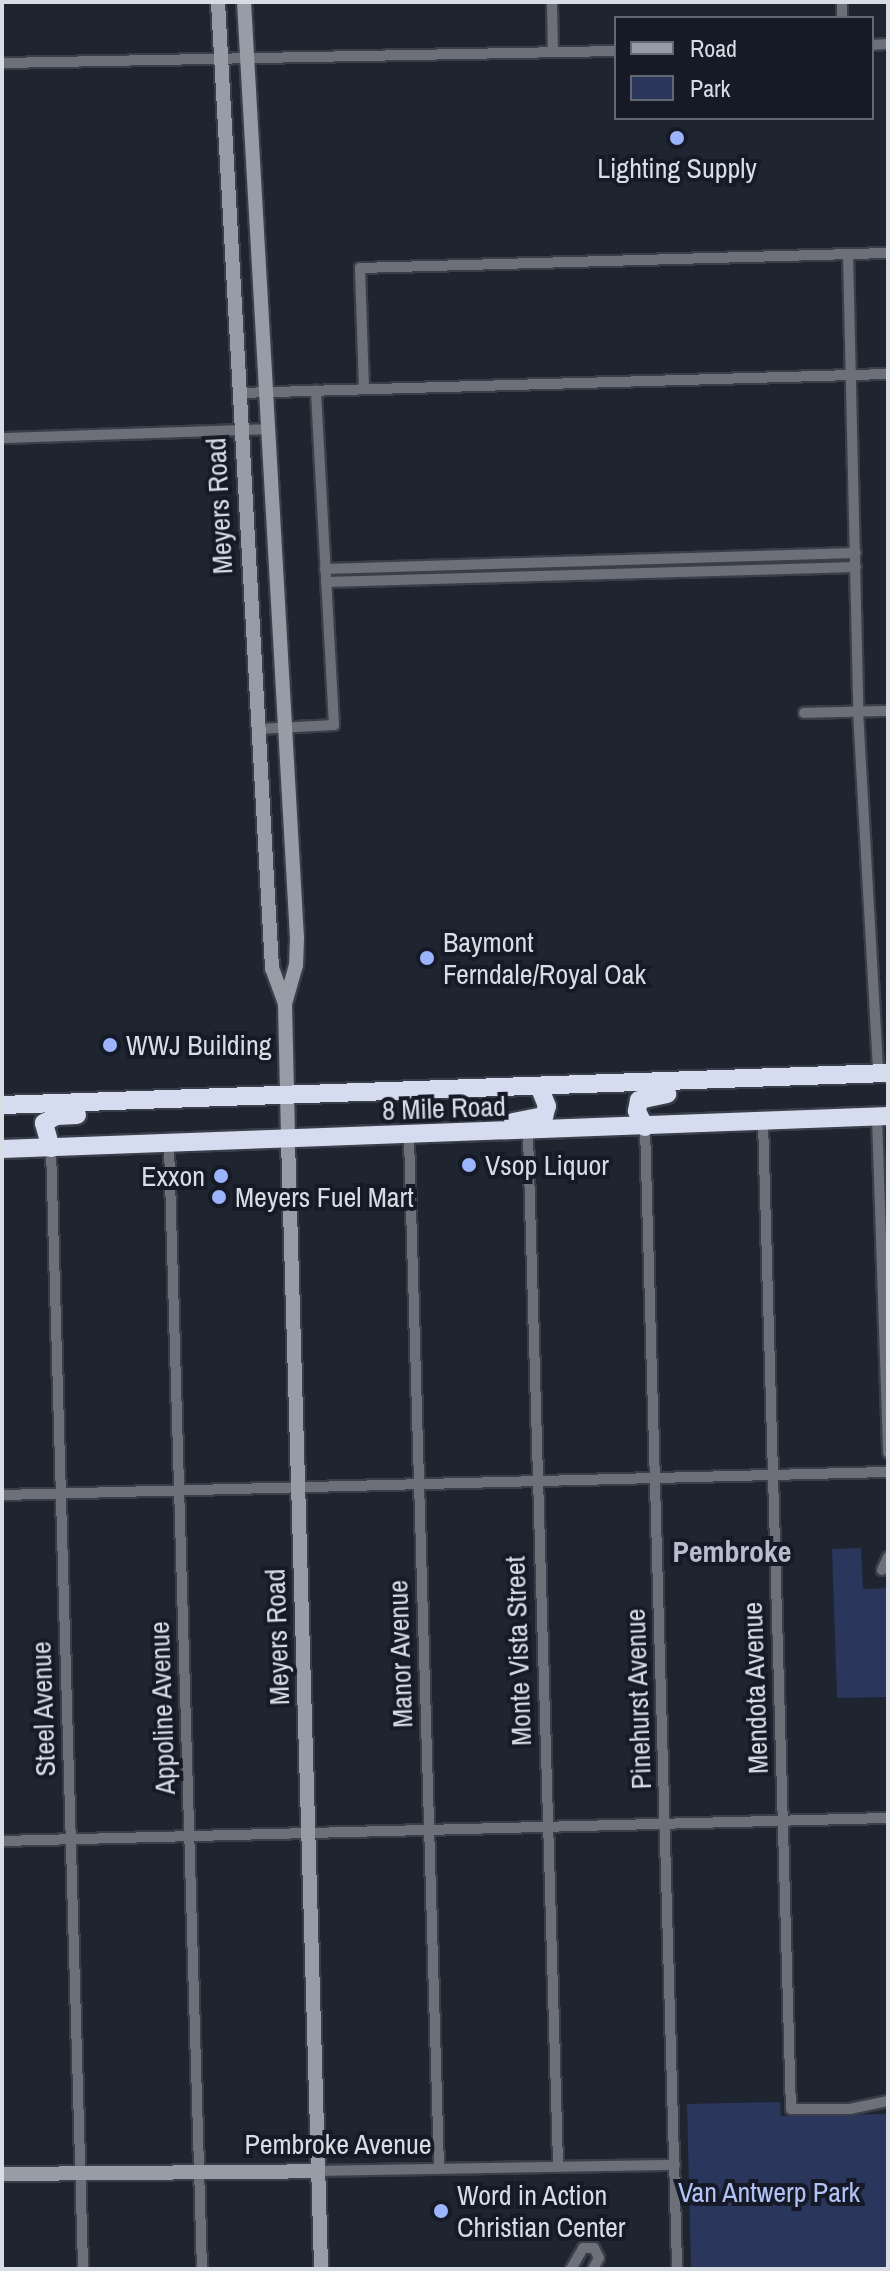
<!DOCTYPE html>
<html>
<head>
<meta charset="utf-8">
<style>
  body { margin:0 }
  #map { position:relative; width:890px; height:2271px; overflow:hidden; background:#1f2431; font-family:"Archivo Narrow",sans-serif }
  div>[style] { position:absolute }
  .green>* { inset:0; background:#2a365c }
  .roads { filter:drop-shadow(2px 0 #393e4a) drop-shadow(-2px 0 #393e4a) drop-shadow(0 2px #393e4a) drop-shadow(0 -2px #393e4a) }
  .street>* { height:10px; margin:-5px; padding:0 5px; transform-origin:5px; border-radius:5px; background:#6d7078 }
  .secondary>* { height:14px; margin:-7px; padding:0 7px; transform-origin:7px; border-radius:7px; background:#979ca7 }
  .highway>* { height:18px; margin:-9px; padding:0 9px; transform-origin:9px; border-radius:9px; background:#d5dcef }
  .dots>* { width:22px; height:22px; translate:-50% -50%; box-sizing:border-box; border:4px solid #161a27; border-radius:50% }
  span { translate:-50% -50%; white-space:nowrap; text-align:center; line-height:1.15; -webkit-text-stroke:8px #161a27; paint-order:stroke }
  .poi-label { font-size:28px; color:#d8dce5 }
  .left { translate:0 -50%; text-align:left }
  .right { translate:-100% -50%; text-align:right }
  .street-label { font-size:28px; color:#d8dce5 }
  .park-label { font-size:28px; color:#b1c2f4 }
  .neighbourhood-label { font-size:30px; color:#b7bdcf; font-weight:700 }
  .frame { position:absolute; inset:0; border:4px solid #d8dce5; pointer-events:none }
  .legend { position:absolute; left:614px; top:16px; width:260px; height:104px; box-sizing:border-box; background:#161a27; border:2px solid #646873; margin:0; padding:10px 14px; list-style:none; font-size:24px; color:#d8dce5 }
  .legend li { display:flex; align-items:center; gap:16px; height:40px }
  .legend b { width:40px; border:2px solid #646873 }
</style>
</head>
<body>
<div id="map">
  <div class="green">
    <i style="clip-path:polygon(861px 1548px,863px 1589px,888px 1588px,888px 1697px,837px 1698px,832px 1549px)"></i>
    <i style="clip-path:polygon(780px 2102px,781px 2116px,888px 2114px,888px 2269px,691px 2269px,687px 2104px)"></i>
  </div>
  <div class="roads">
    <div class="street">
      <i style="left:552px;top:2px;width:50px;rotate:88.9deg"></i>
      <i style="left:842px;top:2px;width:16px;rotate:90deg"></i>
      <i style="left:872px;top:45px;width:16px;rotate:-4deg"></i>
      <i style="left:2px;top:63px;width:614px;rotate:-1.12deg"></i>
      <i style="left:848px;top:254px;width:457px;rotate:88.7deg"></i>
      <i style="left:858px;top:711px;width:363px;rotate:86.8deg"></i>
      <i style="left:364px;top:389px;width:121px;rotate:-91.9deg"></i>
      <i style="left:360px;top:268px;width:528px;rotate:-1.63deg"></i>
      <i style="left:239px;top:393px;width:649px;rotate:-1.68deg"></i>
      <i style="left:2px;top:438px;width:266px;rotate:-1.9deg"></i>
      <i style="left:325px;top:569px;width:531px;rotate:-1.73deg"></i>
      <i style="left:326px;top:582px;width:530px;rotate:-1.62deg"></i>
      <i style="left:804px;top:713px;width:84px;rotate:-1.4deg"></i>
      <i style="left:258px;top:729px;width:76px;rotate:-3deg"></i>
      <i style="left:334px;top:725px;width:335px;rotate:-93.1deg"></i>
      <i style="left:877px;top:1117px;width:336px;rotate:88.1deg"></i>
      <i style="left:763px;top:1121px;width:988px;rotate:88.38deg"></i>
      <i style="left:791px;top:2109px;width:59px"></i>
      <i style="left:850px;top:2109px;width:39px;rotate:-12deg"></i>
      <i style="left:645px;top:1127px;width:1142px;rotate:88.39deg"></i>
      <i style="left:528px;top:1134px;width:1032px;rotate:88.33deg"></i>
      <i style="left:409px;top:1138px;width:1031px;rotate:88.33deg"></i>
      <i style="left:169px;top:1145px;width:1124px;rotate:88.32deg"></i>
      <i style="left:51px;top:1148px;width:1121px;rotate:88.36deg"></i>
      <i style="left:2px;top:1495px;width:886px;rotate:-1.49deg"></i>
      <i style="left:882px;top:1570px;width:14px;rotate:-65deg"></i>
      <i style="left:2px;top:1841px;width:886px;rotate:-1.49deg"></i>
      <i style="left:318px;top:2171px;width:357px;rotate:-1deg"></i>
      <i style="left:571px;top:2269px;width:24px;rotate:-60deg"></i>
      <i style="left:583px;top:2248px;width:11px"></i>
      <i style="left:594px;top:2248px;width:11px;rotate:63deg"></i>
      <i style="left:599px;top:2258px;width:13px;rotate:119deg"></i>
    </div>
    <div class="secondary">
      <i style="left:218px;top:2px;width:968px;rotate:86.8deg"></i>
      <i style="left:272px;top:968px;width:38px;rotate:70deg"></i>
      <i style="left:244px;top:2px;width:937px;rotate:86.76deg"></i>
      <i style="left:297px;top:938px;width:27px;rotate:92deg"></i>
      <i style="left:296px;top:965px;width:41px;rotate:105.8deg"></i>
      <i style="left:285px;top:1004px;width:137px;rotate:88.7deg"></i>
      <i style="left:288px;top:1141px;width:1128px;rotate:88.32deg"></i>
      <i style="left:2px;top:2174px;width:316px;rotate:-0.5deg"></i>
    </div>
    <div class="highway">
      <i style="left:2px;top:1105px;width:887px;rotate:-2.07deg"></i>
      <i style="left:513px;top:1122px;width:32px;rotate:-11deg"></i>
      <i style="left:544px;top:1116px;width:10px;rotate:-73deg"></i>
      <i style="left:547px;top:1106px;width:18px;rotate:-112deg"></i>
      <i style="left:645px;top:1127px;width:18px;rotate:-117deg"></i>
      <i style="left:637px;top:1111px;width:11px;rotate:-80deg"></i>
      <i style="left:639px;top:1100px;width:29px;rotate:-12deg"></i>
      <i style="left:51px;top:1148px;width:26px;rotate:-106deg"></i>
      <i style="left:44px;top:1123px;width:14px;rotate:-30deg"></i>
      <i style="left:56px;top:1116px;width:21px;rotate:-3deg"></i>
      <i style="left:2px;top:1149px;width:887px;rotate:-2.13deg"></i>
    </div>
  </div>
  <div class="dots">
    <i style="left:677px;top:138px;background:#9cb4fd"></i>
    <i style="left:427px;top:958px;background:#9cb4fd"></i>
    <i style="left:110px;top:1045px;background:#9cb4fd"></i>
    <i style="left:469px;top:1165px;background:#9cb4fd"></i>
    <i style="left:221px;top:1176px;background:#9cb4fd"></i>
    <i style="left:219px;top:1197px;background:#9cb4fd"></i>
    <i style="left:441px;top:2211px;background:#9cb4fd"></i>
  </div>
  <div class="poi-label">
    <span style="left:677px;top:168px">Lighting Supply</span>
    <span class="left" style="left:443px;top:958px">Baymont<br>Ferndale/Royal Oak</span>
    <span class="left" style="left:126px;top:1045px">WWJ Building</span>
    <span class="left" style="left:485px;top:1165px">Vsop Liquor</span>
    <span class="right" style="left:205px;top:1176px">Exxon</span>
    <span class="left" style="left:235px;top:1197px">Meyers Fuel Mart</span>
    <span class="left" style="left:457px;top:2211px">Word in Action<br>Christian Center</span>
  </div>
  <div class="street-label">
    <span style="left:219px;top:506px;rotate:-93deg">Meyers Road</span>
    <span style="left:444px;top:1108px;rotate:-2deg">8 Mile Road</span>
    <span style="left:277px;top:1637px;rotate:-92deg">Meyers Road</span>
    <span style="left:518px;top:1651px;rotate:-92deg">Monte Vista Street</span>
    <span style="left:400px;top:1654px;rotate:-92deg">Manor Avenue</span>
    <span style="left:755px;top:1688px;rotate:-92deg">Mendota Avenue</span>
    <span style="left:638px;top:1699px;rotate:-92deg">Pinehurst Avenue</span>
    <span style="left:162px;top:1708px;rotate:-92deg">Appoline Avenue</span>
    <span style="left:43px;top:1709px;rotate:-92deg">Steel Avenue</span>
    <span style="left:338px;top:2144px">Pembroke Avenue</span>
  </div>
  <div class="park-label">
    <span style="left:769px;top:2192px">Van Antwerp Park</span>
  </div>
  <div class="neighbourhood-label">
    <span style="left:732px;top:1551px">Pembroke</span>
  </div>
  <div class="frame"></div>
  <ul class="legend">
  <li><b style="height:10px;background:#979ca7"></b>Road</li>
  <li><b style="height:22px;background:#2a365c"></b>Park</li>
  </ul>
</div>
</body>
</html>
